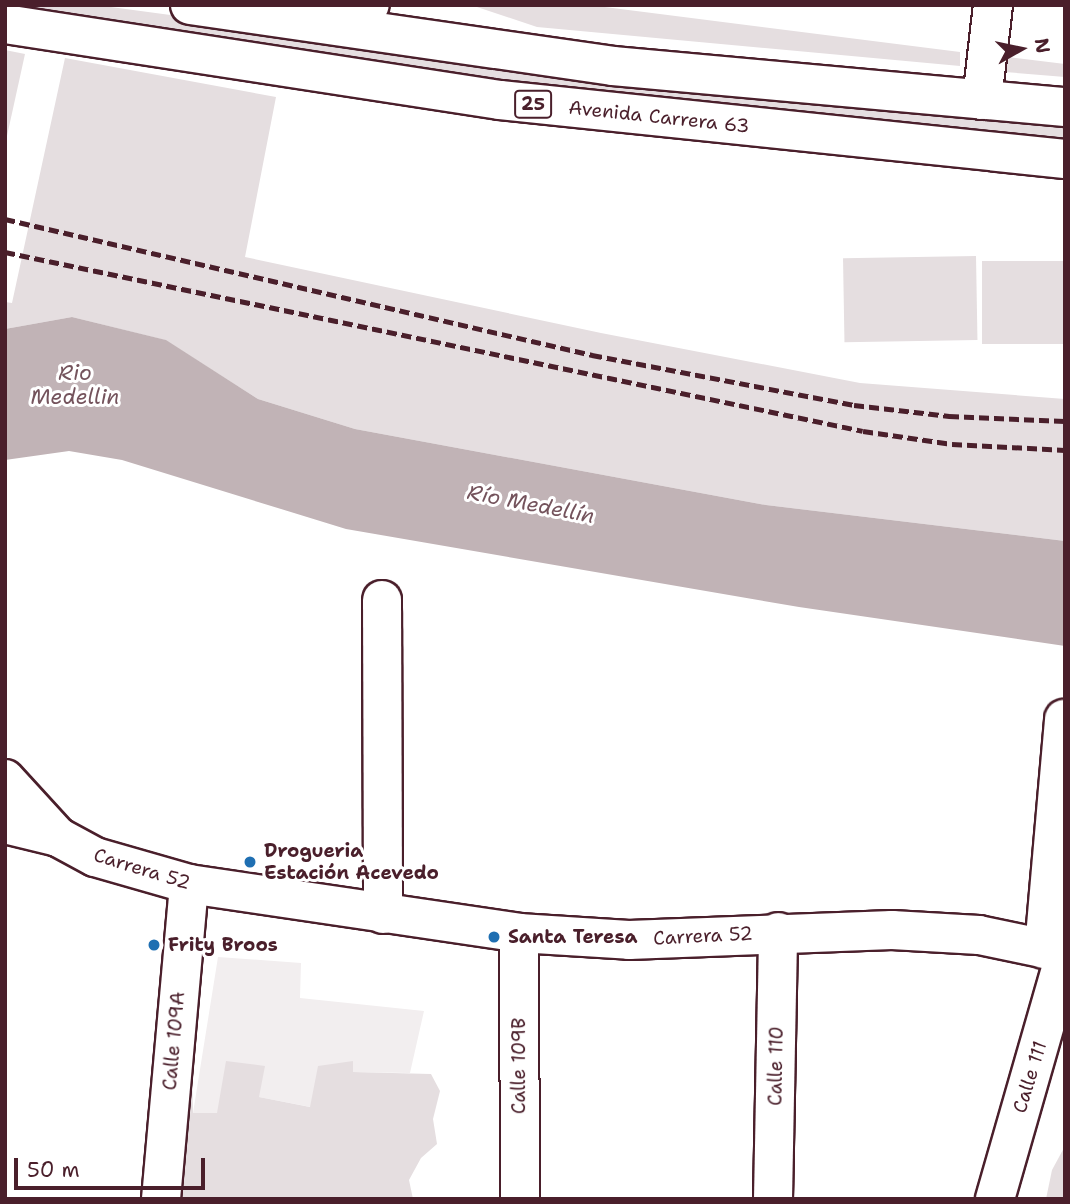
<!DOCTYPE html>
<html>
<head>
<meta charset="utf-8">
<style>
  body { margin:0 }
  #map { position:relative; width:1070px; height:1204px; overflow:hidden; background:#fff; font-family:"Shantell Sans",sans-serif }
  div>[style] { position:absolute }
  .built>* { inset:0; background:#f2eeef }
  .green>* { inset:0; background:#e5dee0; transform-origin:0 0 }
  .water>* { inset:0; background:#c1b3b6 }
  .roads { filter:drop-shadow(2px 0 #4a1f2b) drop-shadow(-2px 0 #4a1f2b) drop-shadow(0 2px #4a1f2b) drop-shadow(0 -2px #4a1f2b) }
  .minor>* { height:38px; margin:-19px; padding:0 19px; transform-origin:19px; border-radius:19px; background:#fff }
  .major>* { height:38px; margin:-19px; padding:0 19px; transform-origin:19px; border-radius:19px; background:#fff }
  .highway>* { height:38px; margin:-19px; padding:0 19px; transform-origin:19px; border-radius:19px; background:#fff }
  .rail>* { height:5px; margin-top:-2.5px; transform-origin:0; background:repeating-linear-gradient(90deg,#4a1f2b 0 10px,transparent 0 15px) }
  .dots>* { width:19px; height:19px; translate:-50% -50%; box-sizing:border-box; border:4px solid #fff; border-radius:50% }
  span { translate:-50% -50%; white-space:nowrap; text-align:center; line-height:1.15; -webkit-text-stroke:6px #fff; paint-order:stroke }
  .shield-label span { padding:2px 5px; background:#fff; border:2px solid; border-radius:5px; -webkit-text-stroke-width:0 }
  .shield-label { font-size:18px; color:#4a1f2b; font-weight:700 }
  .street-label { font-size:19px; color:#4a1f2b }
  .poi-label { font-size:19px; color:#4a1f2b; font-weight:700 }
  .left { translate:0 -50%; text-align:left }
  .water-label { font-size:21px; color:#74535c; font-style:italic }
  .frame { position:absolute; inset:0; border:7px solid #4a1f2b; pointer-events:none }
  .north { position:absolute; left:986px; top:14px; width:70px; height:70px; -webkit-text-stroke:5px #fff; paint-order:stroke; rotate:81deg; font-size:19px; font-weight:700; line-height:28px; text-align:center; color:#4a1f2b }
  .north::after { content:''; display:block; margin:auto; width:24px; height:32px; background:#4a1f2b; clip-path:polygon(50% 0,100% 100%,50% 72%,0 100%) }
  .scale { position:absolute; left:14px; top:1158px; width:191px; height:32px; box-sizing:border-box; border:4px solid #4a1f2b; border-top:0; padding-left:9px; font-size:21px; line-height:24px; white-space:nowrap; color:#4a1f2b; -webkit-text-stroke:5px #fff; paint-order:stroke }
</style>
</head>
<body>
<div id="map">
  <div class="built">
    <i style="clip-path:polygon(218px 957px,301px 963px,300px 998px,424px 1011px,410px 1073px,353px 1072px,353px 1061px,311px 1107px,259px 1097px,217px 1114px,193px 1113px)"></i>
  </div>
  <div class="green">
    <i style="clip-path:polygon(5px 5px,96px 5px,527px 63px,1065px 117px,1065px 145px,653px 104px,5px 9px)"></i>
    <i style="clip-path:polygon(471px 5px,589px 5px,960px 52px,960px 66px,537px 27px)"></i>
    <i style="clip-path:polygon(5px 50px,25px 54px,5px 145px)"></i>
    <i style="clip-path:polygon(1007px 57px,1065px 64px,1065px 77px,1005px 72px)"></i>
    <i style="clip-path:polygon(65px 58px,276px 97px,245px 257px,601px 333px,860px 383px,1065px 399px,1065px 541px,766px 505px,355px 429px,258px 399px,165px 340px,72px 317px,5px 329px,5px 302px,12px 303px)"></i>
    <i style="left:976px;top:256px;width:84px;height:133px;rotate:89deg"></i>
    <i style="left:982px;top:261px;width:83px;height:83px"></i>
    <i style="clip-path:polygon(190px 995px,193px 1113px,217px 1113px,226px 1061px,265px 1066px,259px 1097px,310px 1107px,318px 1066px,353px 1061px,353px 1072px,431px 1074px,440px 1091px,433px 1119px,437px 1144px,421px 1158px,409px 1180px,413px 1199px,179px 1199px)"></i>
    <i style="clip-path:polygon(1065px 1146px,1065px 1199px,1046px 1199px,1052px 1170px)"></i>
  </div>
  <div class="water">
    <i style="clip-path:polygon(72px 317px,166px 340px,258px 399px,355px 429px,766px 505px,1065px 541px,1065px 646px,799px 607px,346px 529px,122px 460px,69px 451px,5px 460px,5px 329px)"></i>
  </div>
  <div class="roads">
    <div class="minor">
      <i style="left:982px;top:100px;width:96px;rotate:-83.4deg"></i>
      <i style="left:382px;top:600px;width:314px;rotate:89.8deg"></i>
      <i style="left:519px;top:933px;width:266px;rotate:89.8deg"></i>
      <i style="left:1044px;top:949px;width:231px;rotate:-85deg"></i>
      <i style="left:161px;top:1199px;width:316px;rotate:-84.9deg"></i>
      <i style="left:773px;top:1199px;width:267px;rotate:-88.9deg"></i>
      <i style="left:995px;top:1199px;width:254px;rotate:-74deg"></i>
    </div>
    <div class="major">
      <i style="left:307px;top:18px;width:64px;rotate:-11.7deg"></i>
      <i style="left:5px;top:779px;width:79px;rotate:47.6deg"></i>
      <i style="left:5px;top:824px;width:55px;rotate:13.8deg"></i>
      <i style="left:58px;top:837px;width:42px;rotate:28.4deg"></i>
      <i style="left:95px;top:857px;width:98px;rotate:16deg"></i>
      <i style="left:189px;top:884px;width:334px;rotate:8.4deg"></i>
      <i style="left:519px;top:933px;width:110px;rotate:3.6deg"></i>
      <i style="left:629px;top:940px;width:263px;rotate:-2.2deg"></i>
      <i style="left:892px;top:930px;width:87px;rotate:3.3deg"></i>
      <i style="left:979px;top:935px;width:88px;rotate:11.8deg"></i>
    </div>
    <div class="highway">
      <i style="left:190px;top:5px;width:427px;rotate:8.2deg"></i>
      <i style="left:613px;top:66px;width:454px;rotate:5.2deg"></i>
      <i style="left:5px;top:24px;width:501px;rotate:8.73deg"></i>
      <i style="left:500px;top:100px;width:568px;rotate:5.96deg"></i>
    </div>
  </div>
  <div class="rail">
    <i style="left:5px;top:219px;width:603px;rotate:13.04deg"></i>
    <i style="left:592px;top:355px;width:267px;rotate:10.8deg"></i>
    <i style="left:854px;top:405px;width:96px;rotate:6.6deg"></i>
    <i style="left:949px;top:416px;width:116px;rotate:2.5deg"></i>
    <i style="left:5px;top:252px;width:876px;rotate:11.78deg"></i>
    <i style="left:863px;top:431px;width:90px;rotate:8.3deg"></i>
    <i style="left:952px;top:444px;width:113px;rotate:3deg"></i>
  </div>
  <div class="dots">
    <i style="left:250px;top:862px;background:#1f6fb2"></i>
    <i style="left:494px;top:937px;background:#1f6fb2"></i>
    <i style="left:154px;top:945px;background:#1f6fb2"></i>
  </div>
  <div class="shield-label">
    <span style="left:533px;top:104px">25</span>
  </div>
  <div class="street-label">
    <span style="left:659px;top:117px;rotate:6deg">Avenida Carrera 63</span>
    <span style="left:142px;top:869px;rotate:17deg">Carrera 52</span>
    <span style="left:703px;top:936px;rotate:-3deg">Carrera 52</span>
    <span style="left:174px;top:1041px;rotate:-85deg">Calle 109A</span>
    <span style="left:519px;top:1066px;rotate:-90deg">Calle 109B</span>
    <span style="left:776px;top:1066px;rotate:-89deg">Calle 110</span>
    <span style="left:1030px;top:1077px;rotate:-73deg">Calle 111</span>
  </div>
  <div class="poi-label">
    <span class="left" style="left:264px;top:862px">Drogueria<br>Estación Acevedo</span>
    <span class="left" style="left:508px;top:937px">Santa Teresa</span>
    <span class="left" style="left:168px;top:945px">Frity Broos</span>
  </div>
  <div class="water-label">
    <span style="left:75px;top:385px">Rio<br>Medellin</span>
    <span style="left:531px;top:504px;rotate:11deg">Río Medellín</span>
  </div>
  <div class="frame"></div>
  <div class="north">N</div>
  <div class="scale">50 m</div>
</div>
</body>
</html>
